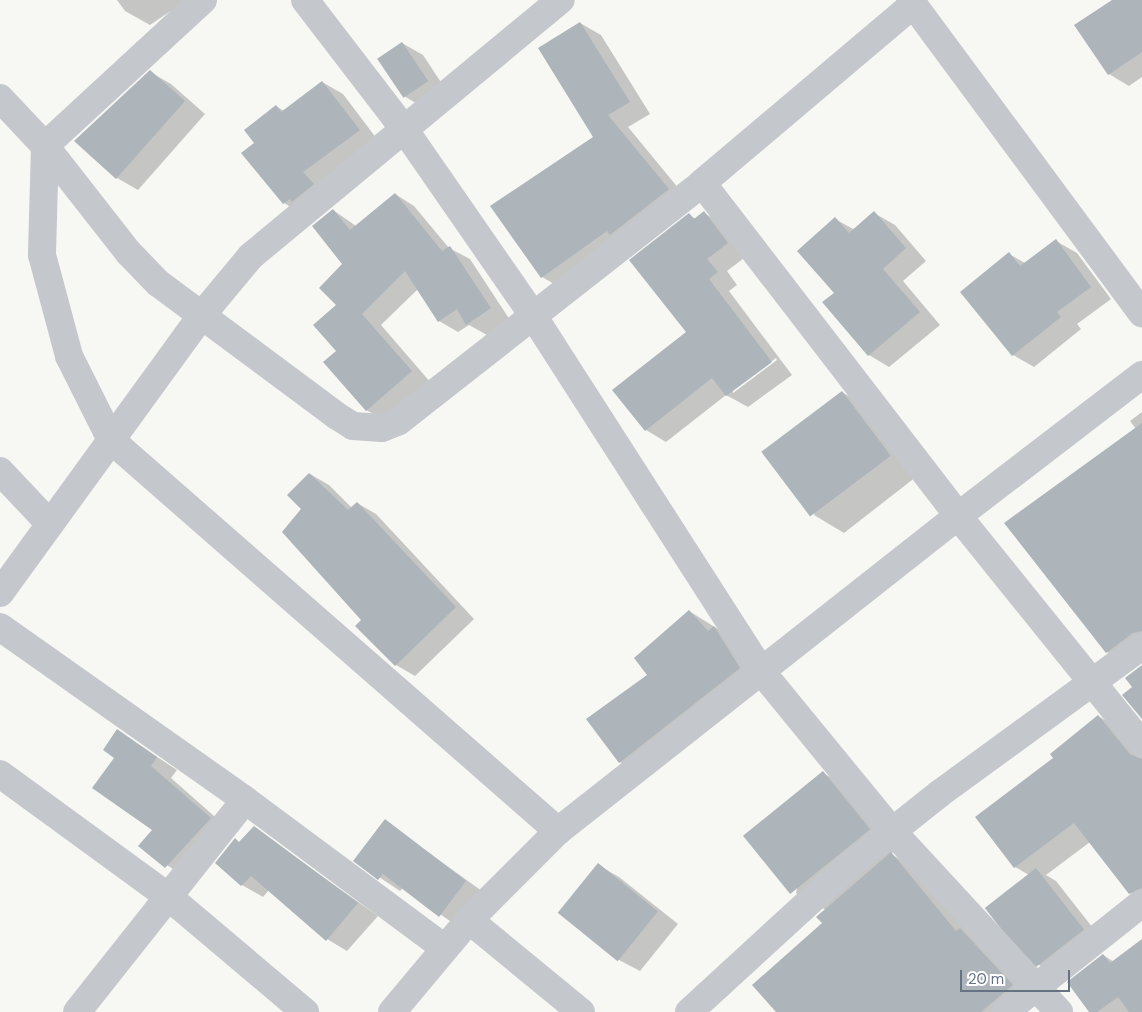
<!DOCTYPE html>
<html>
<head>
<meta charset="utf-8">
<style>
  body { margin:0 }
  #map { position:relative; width:1142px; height:1012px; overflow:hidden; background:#f7f7f4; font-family:"DM Sans",sans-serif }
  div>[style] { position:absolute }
  .shadow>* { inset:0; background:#0003 }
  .building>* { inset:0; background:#adb4ba; transform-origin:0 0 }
  .minor>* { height:28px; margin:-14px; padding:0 14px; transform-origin:14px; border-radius:14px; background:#c4c7cb }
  span { translate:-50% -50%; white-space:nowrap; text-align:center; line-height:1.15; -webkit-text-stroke:5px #fff; paint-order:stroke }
  .scale { position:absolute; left:960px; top:970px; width:110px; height:22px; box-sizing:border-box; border:2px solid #667385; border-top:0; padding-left:6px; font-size:15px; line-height:18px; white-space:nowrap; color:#667385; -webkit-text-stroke:4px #fff; paint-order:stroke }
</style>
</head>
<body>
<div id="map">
  <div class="shadow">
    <i style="clip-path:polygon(117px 0,187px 0,150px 25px,125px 11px)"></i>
    <i style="clip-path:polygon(1114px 0,1142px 0,1142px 77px,1129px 86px,1109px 74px)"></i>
    <i style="clip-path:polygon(580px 23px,601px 35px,650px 114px,628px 127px,689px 201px,563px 289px,542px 277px,594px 137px)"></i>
    <i style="clip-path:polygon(402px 43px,423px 55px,448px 93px,424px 108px,404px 96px)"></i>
    <i style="clip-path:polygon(150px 72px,171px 84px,205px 114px,138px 190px,117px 178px)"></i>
    <i style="clip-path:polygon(322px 82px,343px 94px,380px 143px,304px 215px,284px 203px,256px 143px,276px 106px,284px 111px)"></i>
    <i style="clip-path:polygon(395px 194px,414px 206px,449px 248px,470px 259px,510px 320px,487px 335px,469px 325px,458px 332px,439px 321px,418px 289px,381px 325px,431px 383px,386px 421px,366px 410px,338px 351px,338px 305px,344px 264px,333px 210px,356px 226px)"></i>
    <i style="clip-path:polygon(evenodd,704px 213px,725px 225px,748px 255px,727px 271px,737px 285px,729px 291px,792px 375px,748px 407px,726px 395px,666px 442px,646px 430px,688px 333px,689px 215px,696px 219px,704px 213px,776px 358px,777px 360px,733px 393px,733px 390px,776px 358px)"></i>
    <i style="clip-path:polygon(874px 213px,895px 225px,926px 261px,903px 281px,940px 325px,889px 367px,869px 355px,836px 294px,835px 219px,855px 230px)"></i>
    <i style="clip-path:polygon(1056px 241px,1077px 253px,1111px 299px,1077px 324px,1081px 329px,1034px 367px,1013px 355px,1009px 254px,1025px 263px)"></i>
    <i style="clip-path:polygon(842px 392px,872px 410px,921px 473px,844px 533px,814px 515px)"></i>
    <i style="clip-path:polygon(1142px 412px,1142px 658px,1130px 666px,1107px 652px,1136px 429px,1130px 421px)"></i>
    <i style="clip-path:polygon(310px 474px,329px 485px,352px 508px,357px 503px,376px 514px,474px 619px,415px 676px,396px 665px,357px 626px,362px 620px,303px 509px)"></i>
    <i style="clip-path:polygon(689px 611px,734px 639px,759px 679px,640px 774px,620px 762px,648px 675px)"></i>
    <i style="clip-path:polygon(1098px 716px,1122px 730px,1142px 753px,1142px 900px,1130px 893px,1090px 842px,1046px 875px,1056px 881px,1104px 942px,1059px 977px,1039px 965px,1029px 875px,1015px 867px,1055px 758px)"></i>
    <i style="clip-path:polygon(118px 731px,177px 770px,171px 778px,231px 831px,187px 879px,140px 846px,153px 830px,116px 758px)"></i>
    <i style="clip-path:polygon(823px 773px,853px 790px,900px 847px,891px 854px,916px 869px,1038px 1000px,1023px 1012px,778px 1012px,824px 923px,826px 910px,796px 893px)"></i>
    <i style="clip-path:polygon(385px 821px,486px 894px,460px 928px,403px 888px,400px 891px,355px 861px)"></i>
    <i style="clip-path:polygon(254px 828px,378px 916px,347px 951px,327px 939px,269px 890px,263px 897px,242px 885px,217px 863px)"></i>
    <i style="clip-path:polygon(598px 865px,619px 877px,678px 924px,640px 971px,619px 960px)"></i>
    <i style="clip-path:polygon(1142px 941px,1142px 1012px,1091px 1012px,1103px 955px,1114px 962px)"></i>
  </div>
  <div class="building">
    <i style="clip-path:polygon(1112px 0,1142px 0,1142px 52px,1108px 75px,1074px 25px)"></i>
    <i style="clip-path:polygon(580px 22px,630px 102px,608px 115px,669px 189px,610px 235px,607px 231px,541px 278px,490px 206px,593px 137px,538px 48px)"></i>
    <i style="left:402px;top:42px;width:47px;height:30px;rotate:56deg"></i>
    <i style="clip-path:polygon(150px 70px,185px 101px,116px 179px,74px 141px)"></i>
    <i style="clip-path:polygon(322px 81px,360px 130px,303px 172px,314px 184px,292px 202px,290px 199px,283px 204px,241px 153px,254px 143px,244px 130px,276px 105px,281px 112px)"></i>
    <i style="clip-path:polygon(395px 193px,442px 251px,450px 246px,491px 308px,466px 325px,457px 309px,438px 322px,405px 271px,362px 314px,412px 371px,366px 411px,323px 362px,336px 351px,313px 325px,336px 305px,319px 288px,342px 264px,312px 226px,333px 209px,350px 230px)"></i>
    <i style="clip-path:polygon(704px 211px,728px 243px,707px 259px,718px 272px,709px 279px,772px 362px,726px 396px,712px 378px,645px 431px,612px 390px,686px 332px,629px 260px,689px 213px,694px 219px)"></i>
    <i style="clip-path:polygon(874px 211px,906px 248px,883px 269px,920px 312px,868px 356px,822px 302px,834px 293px,797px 251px,835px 217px,849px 233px)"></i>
    <i style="clip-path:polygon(1056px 239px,1091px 287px,1057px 312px,1061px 317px,1012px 356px,960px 292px,1009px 252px,1020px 266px)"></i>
    <i style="left:842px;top:391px;width:81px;height:101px;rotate:53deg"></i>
    <i style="clip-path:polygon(1142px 423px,1142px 631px,1133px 633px,1106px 653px,1004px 523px)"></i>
    <i style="clip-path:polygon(309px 473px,348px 510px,357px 502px,456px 607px,395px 666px,355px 626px,361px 620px,282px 532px,301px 509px,287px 495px)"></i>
    <i style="clip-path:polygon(689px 610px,708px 631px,714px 626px,740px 668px,619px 763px,586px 719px,647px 675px,634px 658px)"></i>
    <i style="clip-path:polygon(1142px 665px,1142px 719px,1122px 695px,1132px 687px,1125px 678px)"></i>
    <i style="clip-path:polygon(1098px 715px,1130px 754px,1142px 759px,1142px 888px,1129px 894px,1074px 823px,1014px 868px,975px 817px,1053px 758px,1050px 754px)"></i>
    <i style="clip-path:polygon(117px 729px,157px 757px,151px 766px,211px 818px,165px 868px,138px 846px,152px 830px,92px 788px,114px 758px,103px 750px)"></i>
    <i style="left:823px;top:771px;width:75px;height:103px;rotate:51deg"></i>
    <i style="clip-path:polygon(385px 819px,466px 881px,439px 917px,383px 874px,378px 880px,353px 861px)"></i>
    <i style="clip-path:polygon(254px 826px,358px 903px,326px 941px,251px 876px,241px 886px,215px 863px,235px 838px,239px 842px)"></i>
    <i style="clip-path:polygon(891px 852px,956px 931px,960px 928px,1013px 985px,981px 1012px,776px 1012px,752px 985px,822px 923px,816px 917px)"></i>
    <i style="left:598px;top:863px;width:77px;height:64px;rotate:39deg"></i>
    <i style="left:1036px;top:868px;width:78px;height:65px;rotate:52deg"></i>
    <i style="clip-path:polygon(1142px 939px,1142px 1012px,1129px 1012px,1118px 997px,1097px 1012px,1089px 1012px,1067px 982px,1103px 954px,1110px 963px)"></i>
  </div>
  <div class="minor">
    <i style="left:203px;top:0;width:215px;rotate:137.3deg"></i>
    <i style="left:45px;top:146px;width:109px;rotate:91.6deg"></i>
    <i style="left:42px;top:255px;width:105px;rotate:75deg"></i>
    <i style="left:69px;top:356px;width:94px;rotate:63.4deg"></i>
    <i style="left:111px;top:440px;width:594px;rotate:41.18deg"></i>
    <i style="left:305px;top:0;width:163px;rotate:52.5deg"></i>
    <i style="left:404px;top:129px;width:225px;rotate:55.3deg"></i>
    <i style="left:532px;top:314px;width:424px;rotate:57.3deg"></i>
    <i style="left:761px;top:671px;width:208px;rotate:50.7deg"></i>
    <i style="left:893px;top:832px;width:245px;rotate:47.3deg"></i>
    <i style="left:910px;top:0;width:390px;rotate:53.5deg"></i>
    <i style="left:0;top:98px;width:66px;rotate:46.8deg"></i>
    <i style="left:45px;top:146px;width:136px;rotate:51.9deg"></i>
    <i style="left:129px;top:253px;width:42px;rotate:46deg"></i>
    <i style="left:158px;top:283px;width:223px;rotate:36.6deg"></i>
    <i style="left:337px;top:416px;width:19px;rotate:32deg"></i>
    <i style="left:353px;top:426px;width:29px;rotate:4deg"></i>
    <i style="left:382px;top:428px;width:18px;rotate:-22deg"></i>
    <i style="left:399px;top:421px;width:385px;rotate:-38.1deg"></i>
    <i style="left:702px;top:183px;width:276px;rotate:-40.2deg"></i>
    <i style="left:702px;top:183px;width:420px;rotate:52.4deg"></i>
    <i style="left:958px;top:516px;width:293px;rotate:51.1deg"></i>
    <i style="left:0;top:471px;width:73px;rotate:46.7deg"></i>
    <i style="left:0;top:593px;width:342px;rotate:-54deg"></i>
    <i style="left:201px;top:316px;width:78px;rotate:-50.2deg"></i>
    <i style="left:251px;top:256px;width:402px;rotate:-39.6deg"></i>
    <i style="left:0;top:627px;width:300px;rotate:35.2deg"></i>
    <i style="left:245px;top:800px;width:248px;rotate:36.6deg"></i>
    <i style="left:0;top:774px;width:210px;rotate:36.1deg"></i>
    <i style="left:170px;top:898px;width:177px;rotate:40.2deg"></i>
    <i style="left:469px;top:920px;width:145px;rotate:39.4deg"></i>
    <i style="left:77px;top:1012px;width:270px;rotate:-51.6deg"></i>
    <i style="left:392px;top:1012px;width:120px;rotate:-50.1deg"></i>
    <i style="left:469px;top:920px;width:126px;rotate:-45deg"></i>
    <i style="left:558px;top:831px;width:509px;rotate:-38.22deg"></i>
    <i style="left:958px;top:516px;width:232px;rotate:-37.5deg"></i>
    <i style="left:689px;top:1012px;width:213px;rotate:-42.5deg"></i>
    <i style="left:846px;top:868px;width:119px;rotate:-38.5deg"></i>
    <i style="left:939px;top:794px;width:251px;rotate:-36.1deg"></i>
    <i style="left:1005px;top:1012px;width:175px;rotate:-38.5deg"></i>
  </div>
  <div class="scale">20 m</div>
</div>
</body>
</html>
